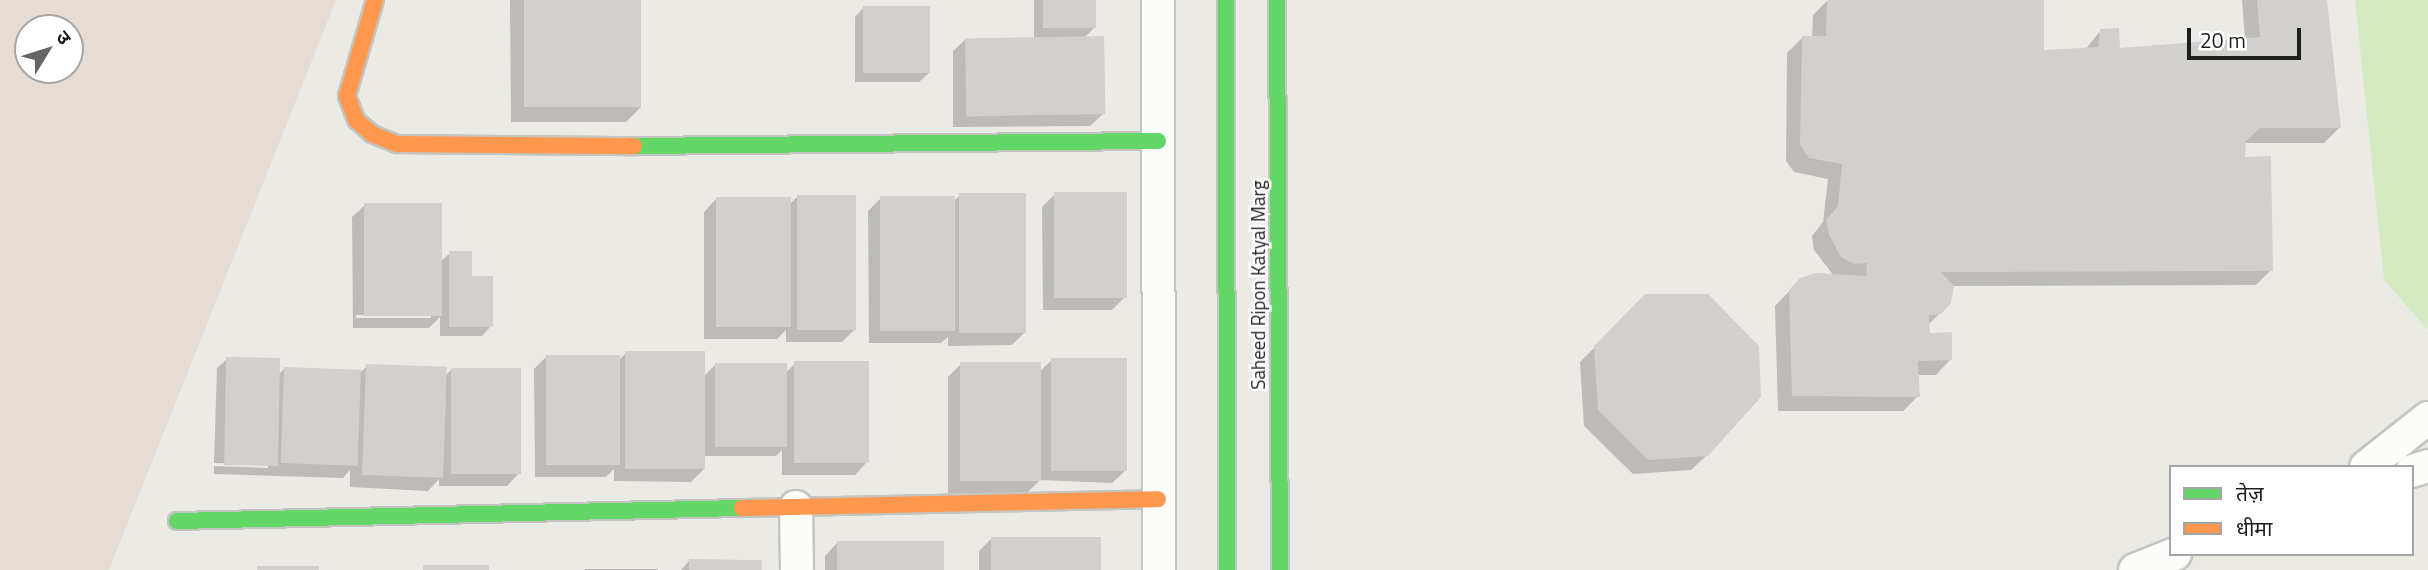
<!DOCTYPE html>
<html>
<head>
<meta charset="utf-8">
<style>
  body { margin:0 }
  #map { position:relative; width:2428px; height:570px; overflow:hidden; background:#ebeae5; font-family:"Titillium Web","Noto Sans Devanagari",sans-serif }
  div>[style] { position:absolute }
  .military>* { inset:0; background:#e6dcd4 }
  .grass>* { inset:0; background:#d3eac3 }
  .shadow>* { inset:0; background:#0003; transform-origin:0 0 }
  .building>* { inset:0; background:#d2d0cc; transform-origin:0 0 }
  .roads { filter:drop-shadow(2px 0 #c4c4c1) drop-shadow(-2px 0 #c4c4c1) drop-shadow(0 2px #c4c4c1) drop-shadow(0 -2px #c4c4c1) }
  .street>* { height:32px; margin:-16px; padding:0 16px; transform-origin:16px; border-radius:16px; background:#fcfcfb }
  .fast>* { height:16px; margin:-8px; padding:0 8px; transform-origin:8px; border-radius:8px; background:#63d668 }
  .slow>* { height:16px; margin:-8px; padding:0 8px; transform-origin:8px; border-radius:8px; background:#ff974d }
  span { translate:-50% -50%; white-space:nowrap; text-align:center; line-height:1.15; -webkit-text-stroke:5px #fff; paint-order:stroke }
  .street-label { font-size:19px; color:#1d1d1d }
  .legend { position:absolute; left:2169px; top:465px; width:245px; height:91px; box-sizing:border-box; background:#fff; border:2px solid #a5a5a5; margin:0; padding:9px 12px; list-style:none; font-size:21px; color:#1d1d1d }
  .legend li { display:flex; align-items:center; gap:14px; height:35px }
  .legend b { width:35px; border:2px solid #a5a5a5 }
  .north { position:absolute; left:14px; top:14px; width:70px; height:70px; box-sizing:border-box; background:#fff; border:2px solid #a5a5a5; border-radius:50%; rotate:52deg; font-size:19px; font-weight:700; line-height:28px; text-align:center; color:#1d1d1d }
  .north::after { content:''; display:block; margin:auto; width:24px; height:32px; background:#656563; clip-path:polygon(50% 0,100% 100%,50% 72%,0 100%) }
  .scale { position:absolute; left:2187px; top:28px; width:114px; height:32px; box-sizing:border-box; border:4px solid #1d1d1d; border-top:0; padding-left:9px; font-size:21px; line-height:24px; white-space:nowrap; color:#1d1d1d; -webkit-text-stroke:5px #fff; paint-order:stroke }
</style>
</head>
<body>
<div id="map">
  <div class="military">
    <i style="clip-path:polygon(evenodd,0 0,336px 0,109px 570px,0 570px,0 0,28px 28px,70px 28px,70px 70px,28px 70px,28px 28px)"></i>
  </div>
  <div class="grass">
    <i style="clip-path:polygon(2355px 0,2428px 0,2428px 330px,2384px 280px)"></i>
  </div>
  <div class="shadow">
    <i style="clip-path:polygon(510px 0,640px 0,641px 107px,626px 122px,511px 122px)"></i>
    <i style="clip-path:polygon(1034px 0,1094px 0,1095px 27px,1084px 38px,1103px 114px,1090px 126px,953px 127px,953px 51px,966px 39px,1034px 38px)"></i>
    <i style="clip-path:polygon(1828px 0,2043px 0,2043px 52px,2085px 50px,2101px 30px,2118px 50px,2245px 40px,2242px 0,2326px 0,2339px 128px,2324px 143px,2244px 143px,2243px 158px,2271px 270px,2256px 285px,1952px 286px,1940px 313px,1928px 325px,1929px 335px,1950px 360px,1936px 375px,1917px 375px,1918px 396px,1903px 411px,1778px 411px,1775px 306px,1801px 279px,1834px 276px,1814px 250px,1812px 236px,1823px 222px,1828px 179px,1794px 172px,1786px 161px,1787px 53px,1802px 38px,1812px 38px,1813px 15px)"></i>
    <i style="clip-path:polygon(864px 7px,929px 73px,919px 82px,855px 82px,855px 17px)"></i>
    <i style="clip-path:polygon(1055px 194px,1125px 297px,1112px 310px,1043px 310px,1042px 207px)"></i>
    <i style="clip-path:polygon(960px 195px,1025px 332px,1012px 345px,948px 346px,948px 337px,941px 343px,869px 343px,868px 211px,881px 198px,953px 202px)"></i>
    <i style="clip-path:polygon(797px 197px,855px 329px,842px 342px,786px 342px,786px 330px,777px 339px,704px 339px,704px 212px,716px 199px,789px 205px)"></i>
    <i style="clip-path:polygon(evenodd,365px 205px,441px 261px,450px 253px,470px 278px,491px 326px,482px 336px,440px 336px,440px 317px,429px 328px,353px 328px,352px 217px,365px 205px,431px 314px,431px 318px,356px 318px,356px 315px,431px 314px)"></i>
    <i style="clip-path:polygon(1646px 296px,1707px 455px,1691px 470px,1633px 474px,1584px 426px,1580px 362px)"></i>
    <i style="clip-path:polygon(626px 353px,703px 377px,715px 365px,785px 373px,795px 364px,867px 462px,855px 475px,782px 475px,782px 450px,776px 456px,704px 456px,704px 469px,691px 482px,614px 481px,614px 469px,606px 477px,535px 477px,534px 369px,547px 356px,618px 361px)"></i>
    <i style="clip-path:polygon(227px 359px,278px 375px,284px 369px,361px 372px,367px 366px,445px 376px,452px 369px,519px 473px,507px 486px,439px 486px,439px 479px,428px 491px,350px 487px,350px 470px,343px 478px,214px 474px,214px 466px,268px 468px,268px 464px,214px 463px,217px 368px)"></i>
    <i style="clip-path:polygon(1052px 360px,1125px 471px,1112px 483px,1040px 480px,1027px 493px,948px 493px,948px 377px,961px 364px,1039px 372px)"></i>
    <i style="clip-path:polygon(992px 538px,1099px 570px,979px 570px,979px 551px)"></i>
    <i style="clip-path:polygon(837px 543px,942px 570px,825px 570px,825px 556px)"></i>
    <i style="clip-path:polygon(689px 561px,760px 570px,681px 570px)"></i>
    <i style="left:585px;top:569px;width:73px;height:1px"></i>
  </div>
  <div class="building">
    <i style="left:524px;top:0;width:117px;height:107px"></i>
    <i style="left:1043px;top:0;width:53px;height:28px"></i>
    <i style="clip-path:polygon(1827px 0,2044px 0,2044px 50px,2098px 47px,2100px 29px,2119px 28px,2120px 48px,2260px 37px,2257px 0,2327px 0,2341px 128px,2260px 128px,2246px 141px,2245px 157px,2271px 156px,2273px 271px,1941px 272px,1954px 286px,1951px 303px,1941px 314px,1929px 315px,1930px 333px,1952px 332px,1952px 360px,1918px 361px,1920px 397px,1792px 396px,1789px 290px,1800px 278px,1816px 273px,1866px 276px,1867px 263px,1854px 264px,1841px 257px,1829px 235px,1826px 220px,1838px 206px,1842px 164px,1809px 158px,1800px 145px,1802px 36px,1826px 36px)"></i>
    <i style="left:863px;top:6px;width:67px;height:67px"></i>
    <i style="left:1104px;top:36px;width:78px;height:139px;rotate:89deg"></i>
    <i style="left:1054px;top:192px;width:73px;height:106px"></i>
    <i style="left:1026px;top:193px;width:140px;height:67px;rotate:90deg"></i>
    <i style="left:797px;top:195px;width:59px;height:135px"></i>
    <i style="left:880px;top:196px;width:75px;height:135px"></i>
    <i style="left:716px;top:197px;width:75px;height:130px"></i>
    <i style="left:364px;top:203px;width:78px;height:113px"></i>
    <i style="clip-path:polygon(449px 251px,472px 251px,472px 276px,493px 276px,493px 327px,449px 327px)"></i>
    <i style="clip-path:polygon(1645px 294px,1708px 294px,1759px 346px,1761px 397px,1708px 456px,1648px 460px,1598px 410px,1594px 346px)"></i>
    <i style="left:625px;top:351px;width:80px;height:118px"></i>
    <i style="left:546px;top:355px;width:74px;height:110px"></i>
    <i style="left:226px;top:357px;width:54px;height:108px;rotate:1deg"></i>
    <i style="left:1051px;top:358px;width:76px;height:113px"></i>
    <i style="left:869px;top:361px;width:102px;height:75px;rotate:90deg"></i>
    <i style="left:960px;top:362px;width:81px;height:119px"></i>
    <i style="left:715px;top:363px;width:72px;height:84px"></i>
    <i style="left:366px;top:364px;width:81px;height:111px;rotate:2deg"></i>
    <i style="left:284px;top:367px;width:77px;height:96px;rotate:2deg"></i>
    <i style="left:451px;top:368px;width:70px;height:106px"></i>
    <i style="left:991px;top:537px;width:110px;height:33px"></i>
    <i style="left:837px;top:541px;width:107px;height:29px"></i>
    <i style="left:689px;top:559px;width:73px;height:11px;rotate:1deg"></i>
    <i style="left:423px;top:565px;width:66px;height:5px"></i>
    <i style="left:257px;top:566px;width:62px;height:4px"></i>
  </div>
  <div class="roads">
    <div class="street">
      <i style="left:1158px;top:0;width:570px;rotate:89.9deg"></i>
      <i style="left:2366px;top:467px;width:79px;rotate:-38.3deg"></i>
      <i style="left:2412px;top:471px;width:17px;rotate:-17deg"></i>
      <i style="left:796px;top:507px;width:63px;rotate:89.1deg"></i>
      <i style="left:2135px;top:570px;width:43px;rotate:-21.8deg"></i>
    </div>
    <div class="fast">
      <i style="left:1226px;top:0;width:570px;rotate:89.9deg"></i>
      <i style="left:1277px;top:0;width:570px;rotate:89.7deg"></i>
      <i style="left:634px;top:146px;width:524px;rotate:-0.55deg"></i>
      <i style="left:177px;top:521px;width:565px;rotate:-1.32deg"></i>
    </div>
    <div class="slow">
      <i style="left:375px;top:0;width:100px;rotate:106.3deg"></i>
      <i style="left:347px;top:96px;width:26px;rotate:69deg"></i>
      <i style="left:356px;top:120px;width:21px;rotate:41deg"></i>
      <i style="left:372px;top:134px;width:27px;rotate:22deg"></i>
      <i style="left:397px;top:144px;width:237px;rotate:0.5deg"></i>
      <i style="left:742px;top:508px;width:416px;rotate:-1.2deg"></i>
    </div>
  </div>
  <div class="street-label">
    <span style="left:1258px;top:285px;rotate:-90deg">Saheed Ripon Katyal Marg</span>
  </div>
  <ul class="legend">
  <li><b style="height:9px;background:#63d668"></b>तेज़</li>
  <li><b style="height:9px;background:#ff974d"></b>धीमा</li>
  </ul>
  <div class="north">उ</div>
  <div class="scale">20 m</div>
</div>
</body>
</html>
